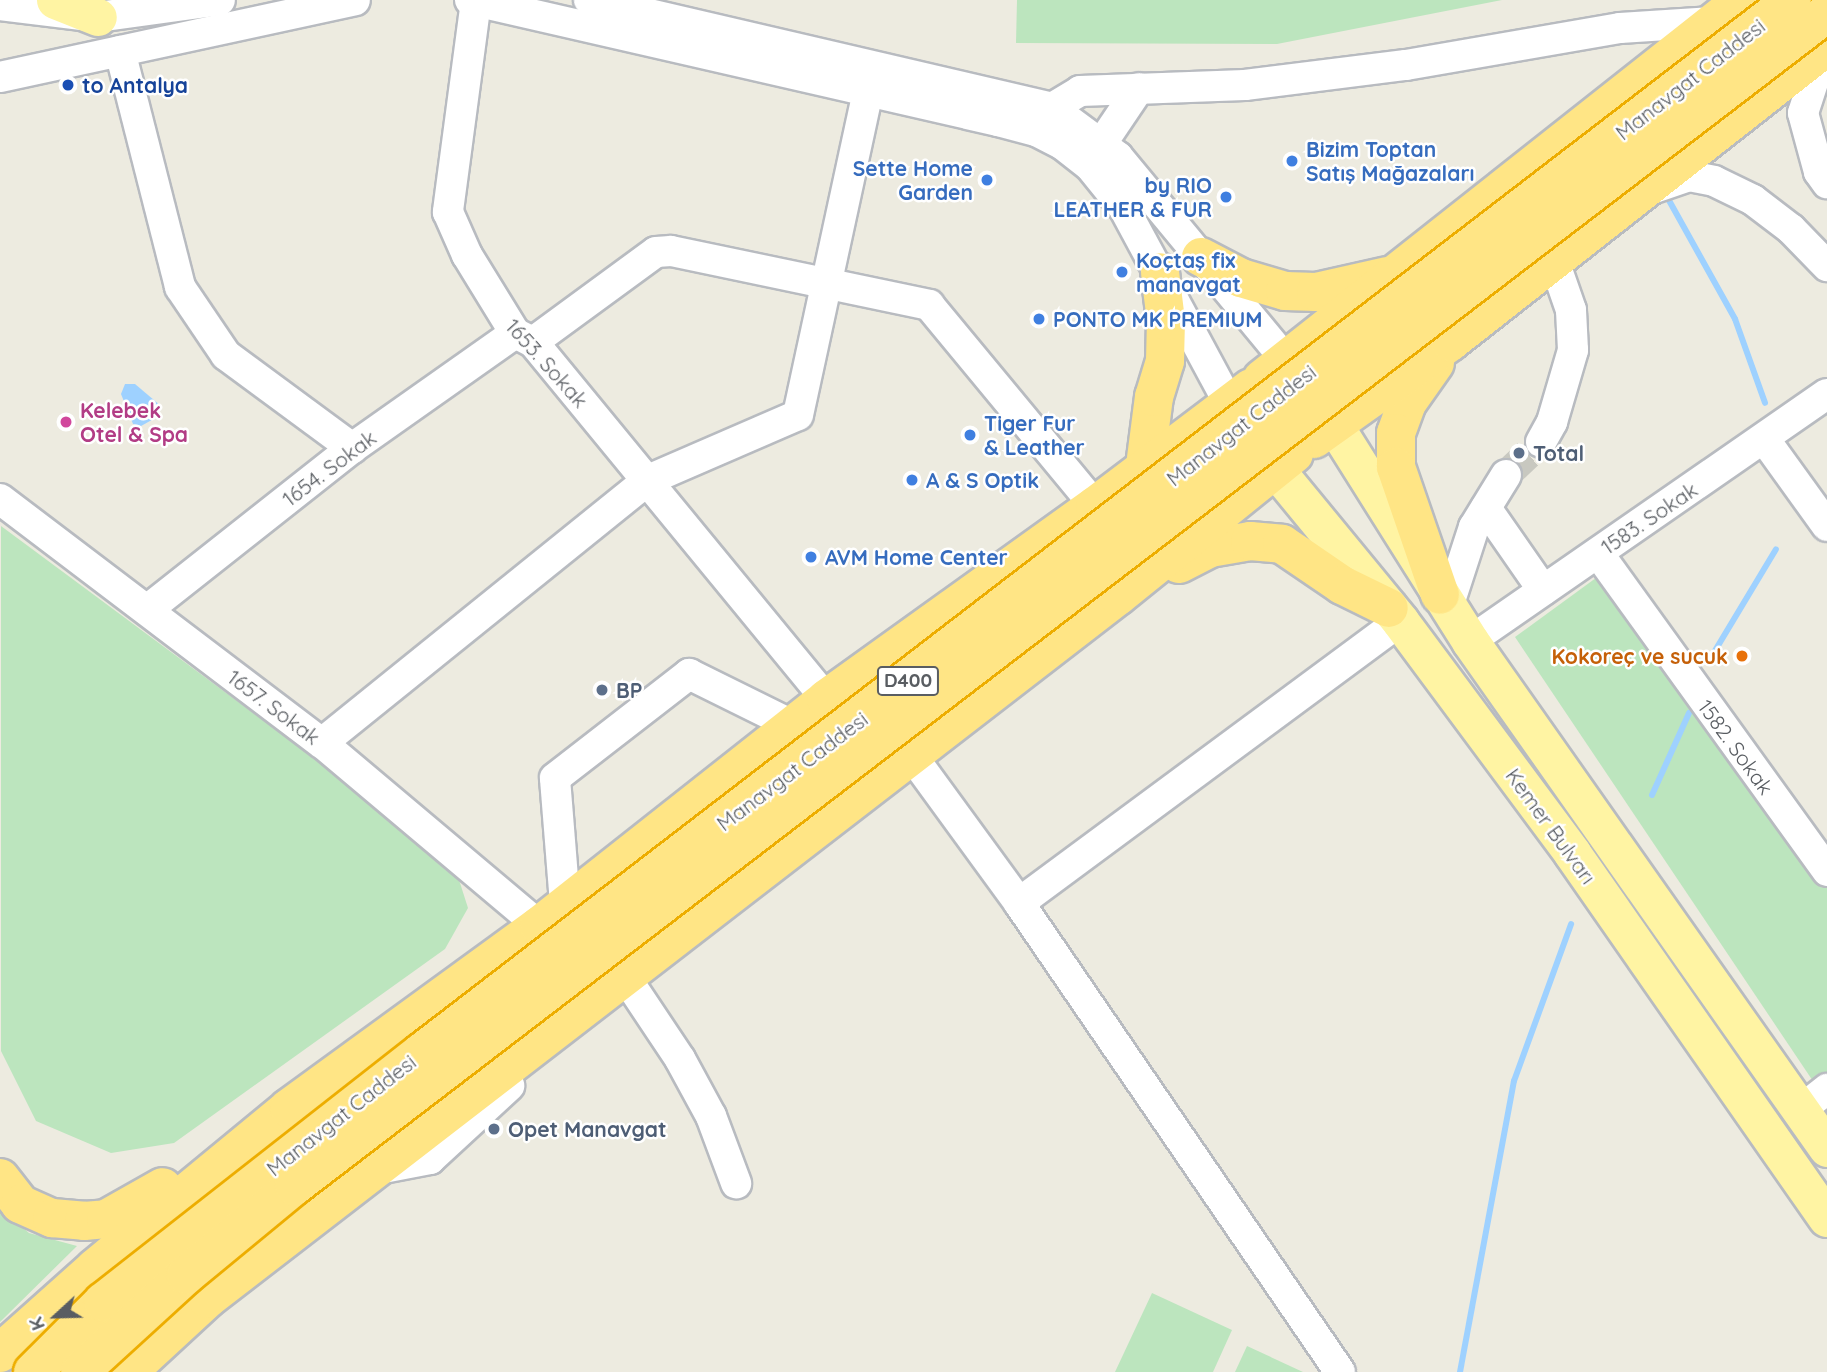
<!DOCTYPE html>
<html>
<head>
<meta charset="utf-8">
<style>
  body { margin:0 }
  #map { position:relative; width:1827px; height:1372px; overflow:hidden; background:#edebe0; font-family:Quicksand,sans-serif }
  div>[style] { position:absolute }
  .green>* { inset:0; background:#bce5be }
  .water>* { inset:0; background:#9ed1ff }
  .stream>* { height:6px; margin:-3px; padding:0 3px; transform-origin:3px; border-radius:3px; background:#9ed1ff }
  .minor-tunnel>* { height:30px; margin-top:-15px; transform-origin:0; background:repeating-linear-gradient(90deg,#c8c8c0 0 30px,transparent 0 45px) }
  .roads { filter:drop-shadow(2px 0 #b8bbc0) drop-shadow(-2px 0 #b8bbc0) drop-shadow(0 2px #b8bbc0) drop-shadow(0 -2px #b8bbc0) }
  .minor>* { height:30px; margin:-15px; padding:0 15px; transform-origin:15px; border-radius:15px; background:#fff }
  .major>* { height:37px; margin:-18.5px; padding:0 18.5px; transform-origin:18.5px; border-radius:18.5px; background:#fff4a3 }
  .highway>* { height:38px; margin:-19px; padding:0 19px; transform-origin:19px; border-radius:19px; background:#ffe585 }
  .bridges { filter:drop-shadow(2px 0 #edad00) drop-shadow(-2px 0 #edad00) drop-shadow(0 2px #edad00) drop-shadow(0 -2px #edad00) }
  .highway-bridge>* { height:38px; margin:-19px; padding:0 19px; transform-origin:19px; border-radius:19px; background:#ffe585 }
  .dots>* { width:19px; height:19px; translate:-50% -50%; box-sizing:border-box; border:4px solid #fff; border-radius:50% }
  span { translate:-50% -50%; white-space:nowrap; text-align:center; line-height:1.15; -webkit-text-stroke:5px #fff; paint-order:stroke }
  .shield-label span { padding:2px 5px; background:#fff; border:2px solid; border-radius:5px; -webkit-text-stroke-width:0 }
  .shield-label { font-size:19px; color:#595d62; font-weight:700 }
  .street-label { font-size:21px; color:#595d62 }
  .transit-label { font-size:21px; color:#164399; font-weight:700 }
  .left { translate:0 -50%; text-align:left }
  .shop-label { font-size:21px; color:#366cbe; font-weight:700 }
  .right { translate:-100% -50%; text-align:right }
  .hotel-label { font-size:21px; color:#b23c85; font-weight:700 }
  .service-label { font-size:21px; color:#4e5e75; font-weight:700 }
  .food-label { font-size:21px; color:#c56008; font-weight:700 }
  .north { position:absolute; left:21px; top:1281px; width:70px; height:70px; -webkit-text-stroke:5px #fff; paint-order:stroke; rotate:248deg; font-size:19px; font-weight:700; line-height:28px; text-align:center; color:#595d62 }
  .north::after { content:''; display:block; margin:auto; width:24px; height:32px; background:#595d62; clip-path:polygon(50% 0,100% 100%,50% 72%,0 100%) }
</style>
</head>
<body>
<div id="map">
  <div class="green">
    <i style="clip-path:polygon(1017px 0,1502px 0,1277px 44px,1016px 43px)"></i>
    <i style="clip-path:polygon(1px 526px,453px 861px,468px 908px,445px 949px,174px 1143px,111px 1153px,36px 1121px,1px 1051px)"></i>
    <i style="clip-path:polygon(1600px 575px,1827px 886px,1827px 1102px,1515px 637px)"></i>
    <i style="clip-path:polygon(0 1208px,29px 1233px,77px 1246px,0 1322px)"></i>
    <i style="clip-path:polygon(1152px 1293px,1232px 1330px,1213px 1372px,1115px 1372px)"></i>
    <i style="clip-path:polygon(1247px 1346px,1303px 1372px,1235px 1372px)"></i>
  </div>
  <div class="water">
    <i style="clip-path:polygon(125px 384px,135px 384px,161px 406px,159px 416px,141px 426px,133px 424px,121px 394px)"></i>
  </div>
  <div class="stream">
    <i style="left:1666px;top:195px;width:142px;rotate:60.9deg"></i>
    <i style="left:1735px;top:319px;width:89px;rotate:70.3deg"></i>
    <i style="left:1713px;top:654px;width:122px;rotate:-59deg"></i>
    <i style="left:1652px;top:795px;width:90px;rotate:-65.7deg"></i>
    <i style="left:1460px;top:1372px;width:296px;rotate:-79.5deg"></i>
    <i style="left:1514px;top:1081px;width:167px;rotate:-70deg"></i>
  </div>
  <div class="minor-tunnel">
    <i style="left:1506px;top:475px;width:48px;rotate:-43.3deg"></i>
  </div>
  <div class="roads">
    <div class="minor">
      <i style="left:470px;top:0;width:542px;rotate:12.91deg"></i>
      <i style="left:998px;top:121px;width:39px;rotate:15deg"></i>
      <i style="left:1036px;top:131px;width:30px;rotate:27deg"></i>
      <i style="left:1063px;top:145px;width:34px;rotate:38deg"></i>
      <i style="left:1090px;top:166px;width:54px;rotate:51deg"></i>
      <i style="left:1124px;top:208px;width:244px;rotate:61.7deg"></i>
      <i style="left:589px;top:0;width:475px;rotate:13.1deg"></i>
      <i style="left:1052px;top:108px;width:82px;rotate:36.6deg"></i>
      <i style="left:1118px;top:157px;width:286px;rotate:50.4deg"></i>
      <i style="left:476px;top:1px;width:213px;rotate:97.6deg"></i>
      <i style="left:448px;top:212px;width:47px;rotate:66.2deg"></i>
      <i style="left:467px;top:255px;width:92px;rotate:58.4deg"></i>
      <i style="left:515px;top:333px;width:20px;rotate:27deg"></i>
      <i style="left:533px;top:342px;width:462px;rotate:50.6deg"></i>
      <i style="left:0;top:5px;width:99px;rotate:7deg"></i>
      <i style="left:98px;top:17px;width:123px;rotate:-7.9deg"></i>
      <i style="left:120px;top:51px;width:244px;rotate:75.7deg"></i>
      <i style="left:180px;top:287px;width:82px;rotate:55.9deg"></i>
      <i style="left:226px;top:355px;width:157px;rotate:36.4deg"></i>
      <i style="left:1827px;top:58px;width:19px;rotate:126deg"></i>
      <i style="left:1816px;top:73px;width:42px;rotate:108deg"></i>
      <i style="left:1803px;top:113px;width:61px;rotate:74.8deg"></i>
      <i style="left:1819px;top:172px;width:14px;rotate:54deg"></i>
      <i style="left:0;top:77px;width:363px;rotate:-12.2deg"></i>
      <i style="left:1052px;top:108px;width:33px;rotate:-31deg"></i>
      <i style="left:1080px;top:91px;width:165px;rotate:-2.1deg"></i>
      <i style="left:1245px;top:85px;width:162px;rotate:-7.1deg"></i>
      <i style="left:1406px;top:65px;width:217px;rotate:-9.8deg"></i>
      <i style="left:1620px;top:28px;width:93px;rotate:-3.7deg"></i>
      <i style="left:1102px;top:143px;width:66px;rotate:-56.1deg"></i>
      <i style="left:1654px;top:188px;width:37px;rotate:-19deg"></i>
      <i style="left:1689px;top:176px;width:25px;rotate:11deg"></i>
      <i style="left:1714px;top:181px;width:43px;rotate:26deg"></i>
      <i style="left:1753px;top:200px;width:48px;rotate:37.3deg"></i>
      <i style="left:1791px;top:229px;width:52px;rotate:45.8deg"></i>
      <i style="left:533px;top:342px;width:152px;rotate:-36.2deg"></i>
      <i style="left:656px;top:252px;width:15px;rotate:-4deg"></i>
      <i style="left:671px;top:251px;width:264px;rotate:11.8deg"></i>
      <i style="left:929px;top:305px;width:261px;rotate:50.4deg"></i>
      <i style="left:1765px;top:440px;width:106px;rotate:54.2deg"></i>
      <i style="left:1541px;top:442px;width:23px;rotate:-61deg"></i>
      <i style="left:1552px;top:422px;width:75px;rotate:-73.7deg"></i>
      <i style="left:1573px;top:350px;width:40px;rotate:-92.9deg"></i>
      <i style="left:1571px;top:310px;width:52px;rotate:-109.1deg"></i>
      <i style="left:0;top:499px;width:404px;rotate:37.2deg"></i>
      <i style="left:322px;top:743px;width:284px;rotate:40.1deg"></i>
      <i style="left:1486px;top:508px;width:100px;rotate:55.2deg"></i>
      <i style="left:1598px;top:553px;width:392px;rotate:54.2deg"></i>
      <i style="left:1448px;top:607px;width:84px;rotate:-72deg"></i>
      <i style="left:1474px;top:527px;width:61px;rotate:-58.4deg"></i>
      <i style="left:147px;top:610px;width:261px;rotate:-38.3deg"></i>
      <i style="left:352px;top:448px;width:199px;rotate:-35.2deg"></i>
      <i style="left:1470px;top:641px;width:434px;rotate:-34.7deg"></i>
      <i style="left:322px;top:743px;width:419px;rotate:-38.9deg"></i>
      <i style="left:648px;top:480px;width:163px;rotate:-23.4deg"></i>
      <i style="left:798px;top:415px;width:332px;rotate:-77.8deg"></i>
      <i style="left:912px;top:756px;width:182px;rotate:53.9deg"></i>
      <i style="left:1019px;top:903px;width:568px;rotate:55.61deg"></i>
      <i style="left:565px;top:903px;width:125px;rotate:-94.6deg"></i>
      <i style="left:555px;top:778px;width:170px;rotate:-37.8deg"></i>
      <i style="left:689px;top:674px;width:115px;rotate:26.3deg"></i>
      <i style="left:1019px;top:903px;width:474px;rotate:-36.5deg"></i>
      <i style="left:624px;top:975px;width:101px;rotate:56.3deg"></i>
      <i style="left:680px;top:1059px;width:65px;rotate:61.5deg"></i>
      <i style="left:711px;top:1116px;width:72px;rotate:69.5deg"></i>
      <i style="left:1799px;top:1111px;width:36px;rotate:-38deg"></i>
      <i style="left:378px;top:1169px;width:53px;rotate:-10.9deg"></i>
      <i style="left:430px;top:1159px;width:108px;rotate:-42.7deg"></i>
    </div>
    <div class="major">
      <i style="left:55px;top:0;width:46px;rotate:21.6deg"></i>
      <i style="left:1319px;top:401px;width:284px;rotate:57.8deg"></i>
      <i style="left:1470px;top:641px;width:620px;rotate:54.85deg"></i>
      <i style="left:1258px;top:448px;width:224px;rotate:50.6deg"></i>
      <i style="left:1400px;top:621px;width:289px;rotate:53.4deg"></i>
      <i style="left:1572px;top:853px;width:445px;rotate:55.1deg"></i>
    </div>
    <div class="highway">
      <i style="left:1201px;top:257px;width:45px;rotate:27.7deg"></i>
      <i style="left:1241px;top:278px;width:46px;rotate:16.5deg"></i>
      <i style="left:1285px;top:291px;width:31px;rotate:2deg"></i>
      <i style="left:1316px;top:292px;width:73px;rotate:-12.7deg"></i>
      <i style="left:1435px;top:363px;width:49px;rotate:125deg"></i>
      <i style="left:1407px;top:403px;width:32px;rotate:110deg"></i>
      <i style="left:1396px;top:433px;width:34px;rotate:90deg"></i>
      <i style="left:1396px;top:467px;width:135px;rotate:71deg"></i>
      <i style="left:1262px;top:379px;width:612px;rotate:-38.29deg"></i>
      <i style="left:1314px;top:439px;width:167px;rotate:-35.5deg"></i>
      <i style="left:1450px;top:342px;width:479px;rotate:-38.1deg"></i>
      <i style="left:1145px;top:466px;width:70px;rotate:-82.6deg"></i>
      <i style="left:1154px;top:397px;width:38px;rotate:-73deg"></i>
      <i style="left:1165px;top:361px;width:40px;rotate:-88.6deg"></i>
      <i style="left:1166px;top:321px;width:49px;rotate:-97deg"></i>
      <i style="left:1179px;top:564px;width:35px;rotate:-27deg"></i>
      <i style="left:1210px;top:548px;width:41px;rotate:-9.9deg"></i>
      <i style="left:1250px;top:541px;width:32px;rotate:5deg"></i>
      <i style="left:1282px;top:544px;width:73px;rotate:34.3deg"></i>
      <i style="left:1342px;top:585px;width:52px;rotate:26.1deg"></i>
      <i style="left:0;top:1178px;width:33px;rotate:52deg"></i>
      <i style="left:20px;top:1204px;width:35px;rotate:24deg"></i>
      <i style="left:52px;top:1218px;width:32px;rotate:5deg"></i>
      <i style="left:84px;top:1221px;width:22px;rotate:-5deg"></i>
      <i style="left:106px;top:1219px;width:65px;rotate:-29.3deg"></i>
      <i style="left:0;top:1353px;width:127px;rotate:-41.8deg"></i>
      <i style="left:95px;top:1268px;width:251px;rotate:-39.5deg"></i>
      <i style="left:289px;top:1108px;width:309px;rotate:-36.1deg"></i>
      <i style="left:539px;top:926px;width:366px;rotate:-38.3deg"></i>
      <i style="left:826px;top:699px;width:331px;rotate:-35.7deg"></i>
      <i style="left:1095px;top:506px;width:196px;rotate:-37.1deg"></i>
      <i style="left:128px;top:1372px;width:108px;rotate:-42.7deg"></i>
      <i style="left:207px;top:1299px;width:1151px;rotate:-37.66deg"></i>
      <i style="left:1118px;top:596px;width:226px;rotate:-38.9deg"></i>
    </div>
  </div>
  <div class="bridges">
    <div class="highway-bridge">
      <i style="left:33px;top:1372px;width:99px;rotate:-45deg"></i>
      <i style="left:103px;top:1302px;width:405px;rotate:-38.1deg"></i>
      <i style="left:422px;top:1052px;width:1727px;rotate:-37.52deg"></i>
      <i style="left:80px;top:1372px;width:144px;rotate:-42.5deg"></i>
      <i style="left:186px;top:1275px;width:140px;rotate:-39.5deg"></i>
      <i style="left:294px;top:1186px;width:1930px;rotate:-37.42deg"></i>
    </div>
  </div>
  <div class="dots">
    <i style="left:68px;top:85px;background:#1a4fb4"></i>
    <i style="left:1292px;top:161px;background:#3f7fe0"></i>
    <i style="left:987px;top:180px;background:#3f7fe0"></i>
    <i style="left:1226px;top:197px;background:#3f7fe0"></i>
    <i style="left:1122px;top:272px;background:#3f7fe0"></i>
    <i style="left:1039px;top:319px;background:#3f7fe0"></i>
    <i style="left:66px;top:422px;background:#d1479c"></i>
    <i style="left:970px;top:435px;background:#3f7fe0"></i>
    <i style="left:1519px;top:453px;background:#5c6f8a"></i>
    <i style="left:912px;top:480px;background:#3f7fe0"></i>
    <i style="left:811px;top:557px;background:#3f7fe0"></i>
    <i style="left:1742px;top:656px;background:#e8710a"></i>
    <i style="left:602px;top:690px;background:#5c6f8a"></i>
    <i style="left:494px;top:1129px;background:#5c6f8a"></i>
  </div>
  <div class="shield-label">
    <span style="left:908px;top:681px">D400</span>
  </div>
  <div class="street-label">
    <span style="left:1690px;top:79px;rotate:-38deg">Manavgat Caddesi</span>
    <span style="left:547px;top:363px;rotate:48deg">1653. Sokak</span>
    <span style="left:1241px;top:425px;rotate:-38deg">Manavgat Caddesi</span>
    <span style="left:329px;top:468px;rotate:-37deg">1654. Sokak</span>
    <span style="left:1649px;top:518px;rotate:-34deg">1583. Sokak</span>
    <span style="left:274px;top:707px;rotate:37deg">1657. Sokak</span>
    <span style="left:1736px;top:747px;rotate:54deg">1582. Sokak</span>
    <span style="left:792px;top:771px;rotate:-37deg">Manavgat Caddesi</span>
    <span style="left:1551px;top:826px;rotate:54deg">Kemer Bulvarı</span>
    <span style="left:341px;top:1115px;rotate:-38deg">Manavgat Caddesi</span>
  </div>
  <div class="transit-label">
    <span class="left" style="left:82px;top:85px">to Antalya</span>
  </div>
  <div class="shop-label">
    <span class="left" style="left:1306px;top:161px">Bizim Toptan<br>Satış Mağazaları</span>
    <span class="right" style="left:973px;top:180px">Sette Home<br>Garden</span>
    <span class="right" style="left:1212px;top:197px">by RIO<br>LEATHER &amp; FUR</span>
    <span class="left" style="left:1136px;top:272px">Koçtaş fix<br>manavgat</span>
    <span class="left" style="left:1053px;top:319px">PONTO MK PREMIUM</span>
    <span class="left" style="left:984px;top:435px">Tiger Fur<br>&amp; Leather</span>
    <span class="left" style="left:926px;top:480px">A &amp; S Optik</span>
    <span class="left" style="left:825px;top:557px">AVM Home Center</span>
  </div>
  <div class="hotel-label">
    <span class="left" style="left:80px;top:422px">Kelebek<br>Otel &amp; Spa</span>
  </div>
  <div class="service-label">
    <span class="left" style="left:1533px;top:453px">Total</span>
    <span class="left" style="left:616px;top:690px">BP</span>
    <span class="left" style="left:508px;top:1129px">Opet Manavgat</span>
  </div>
  <div class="food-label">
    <span class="right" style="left:1728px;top:656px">Kokoreç ve sucuk</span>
  </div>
  <div class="north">K</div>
</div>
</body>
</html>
